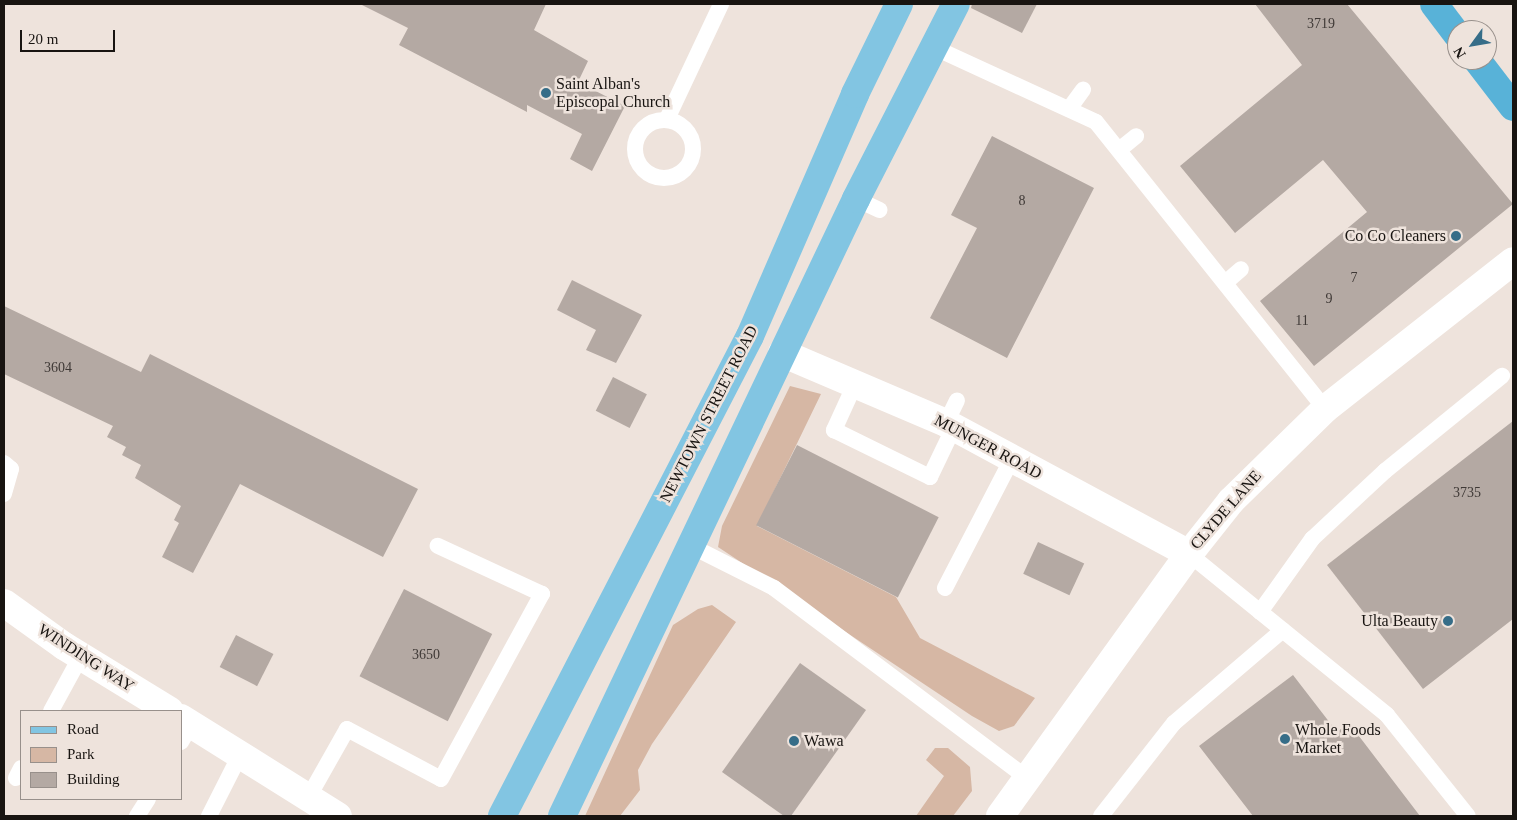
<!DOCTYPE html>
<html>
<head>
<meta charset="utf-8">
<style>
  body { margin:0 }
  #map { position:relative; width:1517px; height:820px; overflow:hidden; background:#eee3dc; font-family:Georgia,serif }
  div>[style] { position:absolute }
  .green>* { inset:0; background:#d6b7a4 }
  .building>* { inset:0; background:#b4a9a3; transform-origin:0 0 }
  .service>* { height:16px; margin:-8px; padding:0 8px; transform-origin:8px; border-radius:8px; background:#fff }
  .service>.ring { margin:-8px; padding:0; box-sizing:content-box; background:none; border:16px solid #fff; border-radius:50% }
  .minor>* { height:28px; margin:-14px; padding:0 14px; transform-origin:14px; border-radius:14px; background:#fff }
  .primary>* { height:28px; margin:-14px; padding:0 14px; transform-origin:14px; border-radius:14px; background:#82c5e2 }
  .trunk>* { height:28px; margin:-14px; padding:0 14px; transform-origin:14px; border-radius:14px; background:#58b2d8 }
  .dots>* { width:14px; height:14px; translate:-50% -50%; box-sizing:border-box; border:2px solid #eee3dc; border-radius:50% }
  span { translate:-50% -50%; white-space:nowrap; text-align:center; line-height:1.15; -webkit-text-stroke:5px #eee3dc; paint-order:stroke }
  .number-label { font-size:14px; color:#3f3936 }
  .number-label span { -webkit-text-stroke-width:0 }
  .poi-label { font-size:16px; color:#181411 }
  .left { translate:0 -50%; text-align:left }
  .right { translate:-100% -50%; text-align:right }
  .street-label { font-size:16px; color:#181411 }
  .frame { position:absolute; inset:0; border:5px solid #181411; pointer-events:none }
  .legend { position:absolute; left:20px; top:710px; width:162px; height:90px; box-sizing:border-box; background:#eee3dc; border:1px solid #98908b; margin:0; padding:6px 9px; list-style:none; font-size:15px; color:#181411 }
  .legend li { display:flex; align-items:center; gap:10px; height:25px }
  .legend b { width:25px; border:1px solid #98908b }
  .north { position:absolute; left:1447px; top:20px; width:50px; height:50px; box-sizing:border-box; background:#eee3dc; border:1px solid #98908b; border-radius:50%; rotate:238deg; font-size:14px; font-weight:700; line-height:20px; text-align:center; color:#181411 }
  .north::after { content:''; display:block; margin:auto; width:18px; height:22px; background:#366d88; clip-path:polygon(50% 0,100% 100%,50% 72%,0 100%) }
  .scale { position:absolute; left:20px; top:30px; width:95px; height:22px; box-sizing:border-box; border:2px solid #181411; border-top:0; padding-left:6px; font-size:15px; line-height:18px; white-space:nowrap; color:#181411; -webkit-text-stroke:4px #eee3dc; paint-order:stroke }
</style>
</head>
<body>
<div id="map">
  <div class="green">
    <i style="clip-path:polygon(790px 386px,821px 394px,757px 526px,896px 597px,920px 638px,1035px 698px,1014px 726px,999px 731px,972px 716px,718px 547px,722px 526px)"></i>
    <i style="clip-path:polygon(712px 605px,736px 622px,652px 744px,638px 770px,640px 790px,620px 816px,585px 816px,673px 625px,698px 609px)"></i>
    <i style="clip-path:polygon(935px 748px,948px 748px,970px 767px,972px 791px,953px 816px,916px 816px,944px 776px,926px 760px)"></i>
  </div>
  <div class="building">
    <i style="clip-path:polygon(360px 4px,546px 4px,534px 30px,588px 61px,578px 82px,625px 106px,592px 171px,570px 159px,582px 134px,527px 105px,527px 112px,399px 45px,408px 28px)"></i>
    <i style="clip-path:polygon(972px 4px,1037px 4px,1022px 33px,971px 8px)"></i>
    <i style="clip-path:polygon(1255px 4px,1347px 4px,1513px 204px,1314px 366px,1260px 301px,1367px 212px,1323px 160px,1235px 233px,1180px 166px,1302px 65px)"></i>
    <i style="clip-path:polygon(992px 136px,1094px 188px,1007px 358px,930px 318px,977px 228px,951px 215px)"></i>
    <i style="clip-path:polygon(572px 280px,642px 315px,616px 363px,586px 350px,596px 330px,557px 310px)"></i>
    <i style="clip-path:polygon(4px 306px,141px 372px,150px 354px,418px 489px,383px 557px,240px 484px,193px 573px,162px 557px,179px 523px,174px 520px,181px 506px,135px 478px,141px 465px,122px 455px,126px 447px,107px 437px,113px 426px,4px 374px)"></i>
    <i style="left:613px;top:377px;width:38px;height:38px;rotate:27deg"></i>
    <i style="clip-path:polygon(1513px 421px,1513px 619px,1423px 689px,1327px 565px)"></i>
    <i style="left:797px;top:445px;width:159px;height:90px;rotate:27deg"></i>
    <i style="left:1038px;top:542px;width:51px;height:35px;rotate:25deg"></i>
    <i style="left:404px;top:589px;width:99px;height:98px;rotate:27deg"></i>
    <i style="left:236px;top:635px;width:42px;height:36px;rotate:27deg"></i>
    <i style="clip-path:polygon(800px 663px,866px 710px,791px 816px,784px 816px,722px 772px)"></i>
    <i style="clip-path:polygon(1293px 675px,1337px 732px,1349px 723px,1420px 816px,1253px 816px,1199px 746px)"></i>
  </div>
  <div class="service">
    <i style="left:933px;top:47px;width:179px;rotate:24.7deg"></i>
    <i style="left:1096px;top:122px;width:367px;rotate:51.4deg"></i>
    <i style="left:1069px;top:109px;width:24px;rotate:-54deg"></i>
    <i style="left:667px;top:119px;width:127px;rotate:-64.8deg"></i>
    <i class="ring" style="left:635px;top:120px;width:42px;height:42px"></i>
    <i style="left:1119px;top:150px;width:22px;rotate:-39deg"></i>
    <i style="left:856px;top:199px;width:26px;rotate:25deg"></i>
    <i style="left:1225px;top:283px;width:21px;rotate:-41deg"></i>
    <i style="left:855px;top:384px;width:51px;rotate:114.5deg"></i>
    <i style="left:834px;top:430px;width:107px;rotate:26.1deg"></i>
    <i style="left:930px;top:477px;width:55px;rotate:-64.4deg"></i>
    <i style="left:946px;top:423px;width:25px;rotate:-64deg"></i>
    <i style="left:4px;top:463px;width:9px;rotate:41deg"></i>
    <i style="left:11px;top:469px;width:26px;rotate:106deg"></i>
    <i style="left:691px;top:546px;width:93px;rotate:26.8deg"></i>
    <i style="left:774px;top:588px;width:316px;rotate:36.9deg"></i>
    <i style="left:1189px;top:554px;width:255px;rotate:39.1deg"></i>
    <i style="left:1387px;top:715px;width:129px;rotate:51.3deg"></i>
    <i style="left:945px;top:588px;width:145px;rotate:-62.6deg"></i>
    <i style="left:1260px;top:612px;width:90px;rotate:-54.5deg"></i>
    <i style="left:1312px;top:539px;width:100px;rotate:-43deg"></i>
    <i style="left:1385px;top:471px;width:151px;rotate:-39.1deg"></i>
    <i style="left:51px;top:711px;width:63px;rotate:-61.4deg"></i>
    <i style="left:181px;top:742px;width:20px;rotate:-60deg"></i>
    <i style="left:16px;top:778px;width:11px;rotate:-63deg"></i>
    <i style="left:308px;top:798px;width:79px;rotate:-60.5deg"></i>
    <i style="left:347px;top:729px;width:106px;rotate:28deg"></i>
    <i style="left:441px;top:779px;width:211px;rotate:-61.4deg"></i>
    <i style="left:542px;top:594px;width:115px;rotate:-155.2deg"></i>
    <i style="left:137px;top:816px;width:20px;rotate:-57deg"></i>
    <i style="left:209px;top:816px;width:68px;rotate:-63.1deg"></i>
    <i style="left:1101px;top:816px;width:118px;rotate:-51.9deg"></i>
    <i style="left:1174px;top:723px;width:143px;rotate:-40.5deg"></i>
  </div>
  <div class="minor">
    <i style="left:782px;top:353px;width:178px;rotate:23.1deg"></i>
    <i style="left:946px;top:423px;width:276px;rotate:28.3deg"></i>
    <i style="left:4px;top:603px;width:74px;rotate:35.6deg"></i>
    <i style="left:64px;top:646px;width:124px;rotate:31.5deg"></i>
    <i style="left:181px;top:718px;width:185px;rotate:32deg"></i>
    <i style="left:1000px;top:816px;width:323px;rotate:-54.2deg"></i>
    <i style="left:1189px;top:554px;width:68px;rotate:-51.6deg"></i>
    <i style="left:1231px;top:501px;width:132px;rotate:-44.4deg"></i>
    <i style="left:1325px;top:409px;width:239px;rotate:-38.2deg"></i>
  </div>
  <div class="primary">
    <i style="left:502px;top:816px;width:540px;rotate:-62.68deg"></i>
    <i style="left:750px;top:336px;width:264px;rotate:-66.5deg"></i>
    <i style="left:855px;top:94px;width:100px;rotate:-63.9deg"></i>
    <i style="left:562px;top:816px;width:683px;rotate:-64.52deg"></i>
    <i style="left:856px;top:199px;width:219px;rotate:-62.9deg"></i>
  </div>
  <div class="trunk">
    <i style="left:1434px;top:4px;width:38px;rotate:53deg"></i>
    <i style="left:1477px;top:60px;width:59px;rotate:52.5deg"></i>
  </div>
  <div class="dots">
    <i style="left:546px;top:93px;background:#366d88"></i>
    <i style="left:1456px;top:236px;background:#366d88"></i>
    <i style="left:1448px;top:621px;background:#366d88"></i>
    <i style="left:1285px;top:739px;background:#366d88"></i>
    <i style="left:794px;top:741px;background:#366d88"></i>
  </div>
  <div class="number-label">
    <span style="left:1321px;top:24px">3719</span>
    <span style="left:1022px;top:201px">8</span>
    <span style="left:1354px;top:278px">7</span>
    <span style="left:1329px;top:299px">9</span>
    <span style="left:1302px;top:321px">11</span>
    <span style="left:58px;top:368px">3604</span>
    <span style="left:1467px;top:493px">3735</span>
    <span style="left:426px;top:655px">3650</span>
  </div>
  <div class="poi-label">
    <span class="left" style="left:556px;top:93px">Saint Alban's<br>Episcopal Church</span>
    <span class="right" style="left:1446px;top:236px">Co Co Cleaners</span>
    <span class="right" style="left:1438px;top:621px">Ulta Beauty</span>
    <span class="left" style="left:1295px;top:739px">Whole Foods<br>Market</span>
    <span class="left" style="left:804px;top:741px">Wawa</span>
  </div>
  <div class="street-label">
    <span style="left:709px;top:414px;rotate:-63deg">NEWTOWN STREET ROAD</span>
    <span style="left:988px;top:447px;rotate:28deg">MUNGER ROAD</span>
    <span style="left:1226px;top:510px;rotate:-49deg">CLYDE LANE</span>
    <span style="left:86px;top:658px;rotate:33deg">WINDING WAY</span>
  </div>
  <div class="frame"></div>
  <ul class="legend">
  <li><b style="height:6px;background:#82c5e2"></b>Road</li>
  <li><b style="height:14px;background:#d6b7a4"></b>Park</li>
  <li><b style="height:14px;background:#b4a9a3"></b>Building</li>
  </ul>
  <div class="north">N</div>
  <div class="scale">20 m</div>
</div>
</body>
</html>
